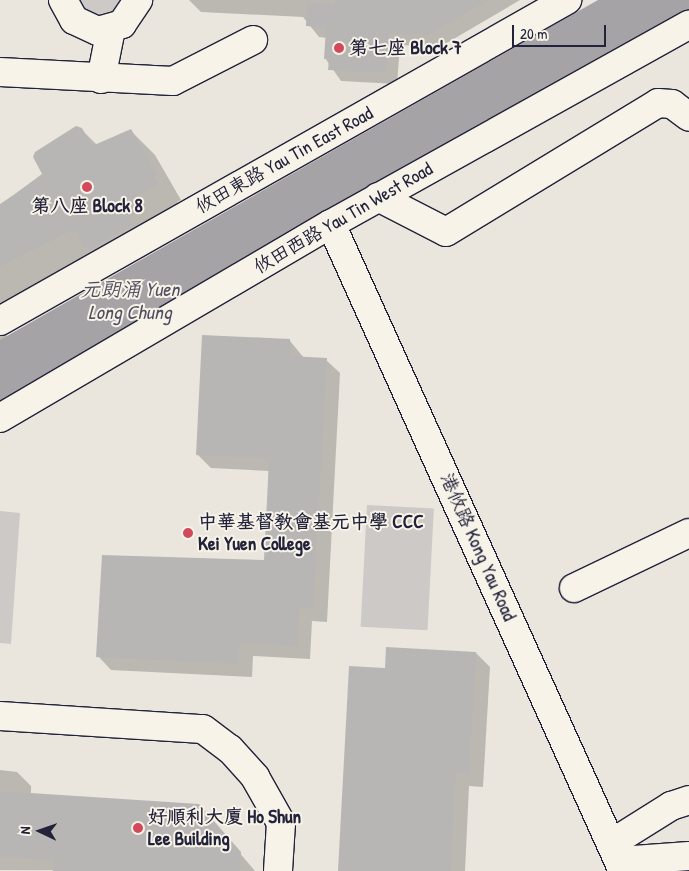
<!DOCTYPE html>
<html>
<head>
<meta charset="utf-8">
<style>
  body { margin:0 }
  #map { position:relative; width:689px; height:871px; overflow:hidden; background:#eae6de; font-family:"Patrick Hand","LXGW WenKai TC",sans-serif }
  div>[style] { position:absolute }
  .green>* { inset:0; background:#cdc9c6; transform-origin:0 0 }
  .water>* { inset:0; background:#a6a3a6 }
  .shadow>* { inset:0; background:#0003 }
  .building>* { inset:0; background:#b8b6b5 }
  .roads { filter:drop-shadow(1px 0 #22223b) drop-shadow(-1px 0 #22223b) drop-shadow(0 1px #22223b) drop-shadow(0 -1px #22223b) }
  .minor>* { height:28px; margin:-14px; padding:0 14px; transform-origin:14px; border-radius:14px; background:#f7f3e8 }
  .dots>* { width:14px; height:14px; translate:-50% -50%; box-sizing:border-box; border:2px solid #f7f3e8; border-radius:50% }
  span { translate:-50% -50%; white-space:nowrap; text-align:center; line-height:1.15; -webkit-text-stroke:4px #f7f3e8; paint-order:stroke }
  .poi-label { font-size:19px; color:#22223b; font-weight:700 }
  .left { translate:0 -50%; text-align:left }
  .street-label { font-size:19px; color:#22223b }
  .water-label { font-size:20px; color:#504f60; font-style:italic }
  .north { position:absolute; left:15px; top:806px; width:50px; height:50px; -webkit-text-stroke:4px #f7f3e8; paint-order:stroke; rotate:273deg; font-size:14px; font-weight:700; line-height:20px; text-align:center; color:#22223b }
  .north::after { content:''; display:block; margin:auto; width:18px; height:22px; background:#22223b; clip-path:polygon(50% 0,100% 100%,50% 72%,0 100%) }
  .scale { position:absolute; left:512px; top:25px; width:94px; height:22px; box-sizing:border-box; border:2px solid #22223b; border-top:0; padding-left:6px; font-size:15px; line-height:18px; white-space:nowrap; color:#22223b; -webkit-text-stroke:4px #f7f3e8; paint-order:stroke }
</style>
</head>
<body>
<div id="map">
  <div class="green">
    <i style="clip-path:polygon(76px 0,126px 0,115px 15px,91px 18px)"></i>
    <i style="left:367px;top:505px;width:67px;height:122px;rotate:3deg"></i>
    <i style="clip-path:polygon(0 511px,20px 513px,11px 644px,0 643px)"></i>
  </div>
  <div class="water">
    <i style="clip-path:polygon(598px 0,689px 0,689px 13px,0 406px,0 340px)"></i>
  </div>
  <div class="shadow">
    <i style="clip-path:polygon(189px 0,520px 0,440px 47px,400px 45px,397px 84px,341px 81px,325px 58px,327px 38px,319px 37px,303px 17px,201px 12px)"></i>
    <i style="clip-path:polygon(82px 130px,97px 145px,130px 130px,155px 155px,181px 200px,177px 202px,181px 209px,149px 228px,156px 250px,115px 273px,94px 256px,23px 292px,25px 296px,0 311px,0 204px,44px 175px)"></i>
    <i style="clip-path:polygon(0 314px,7px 336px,0 340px)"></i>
    <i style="clip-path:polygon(290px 341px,304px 358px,326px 360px,340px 373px,327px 622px,312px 621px,310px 659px,253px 656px,252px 677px,111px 670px,98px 656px,265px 562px,270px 471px,211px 468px,197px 454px)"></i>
    <i style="clip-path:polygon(476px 653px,490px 667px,483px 787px,469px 786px,465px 871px,339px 871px,386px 670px)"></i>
    <i style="clip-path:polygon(0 770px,17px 772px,31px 786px,31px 794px,199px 805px,255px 871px,0 870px)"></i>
  </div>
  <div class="building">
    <i style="clip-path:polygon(335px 0,489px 0,428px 35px,389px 33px,386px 73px,328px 70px,329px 59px,324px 59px,326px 28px,306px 26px,307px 2px,335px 4px)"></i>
    <i style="clip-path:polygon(76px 126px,82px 128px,92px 146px,131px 129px,158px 175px,153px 177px,158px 184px,125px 203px,132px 225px,90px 249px,84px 247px,74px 230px,0 267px,0 205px,42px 174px,33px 157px,35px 152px)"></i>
    <i style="clip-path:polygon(202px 335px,290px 339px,290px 356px,327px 358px,313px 609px,299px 608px,297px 646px,240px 643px,238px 664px,96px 657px,102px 555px,264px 560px,269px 459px,196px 455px)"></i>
    <i style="clip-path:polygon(386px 647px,476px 652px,469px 774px,456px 773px,451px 871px,338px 871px,349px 666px,385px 668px)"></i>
    <i style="clip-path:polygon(0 791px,199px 804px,241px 852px,240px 871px,53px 871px,54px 860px,0 857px)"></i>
  </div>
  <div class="roads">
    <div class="minor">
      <i style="left:63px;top:0;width:23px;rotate:61deg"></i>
      <i style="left:74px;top:20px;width:26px;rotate:25deg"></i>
      <i style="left:98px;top:31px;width:25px;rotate:-16deg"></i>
      <i style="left:122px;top:24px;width:29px;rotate:-56deg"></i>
      <i style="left:0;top:72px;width:173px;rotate:3deg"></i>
      <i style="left:173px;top:81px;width:90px;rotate:-27.1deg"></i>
      <i style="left:101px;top:79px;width:51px;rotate:-78.7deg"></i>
      <i style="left:378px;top:197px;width:76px;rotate:27.2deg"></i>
      <i style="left:446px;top:232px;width:248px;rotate:-31.3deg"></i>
      <i style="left:658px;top:103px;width:14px;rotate:4deg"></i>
      <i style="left:672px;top:104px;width:21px;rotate:37deg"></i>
      <i style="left:331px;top:224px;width:710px;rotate:65.71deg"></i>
      <i style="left:0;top:321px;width:652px;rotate:-29.52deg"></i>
      <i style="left:0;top:418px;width:384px;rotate:-30.4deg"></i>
      <i style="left:331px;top:224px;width:410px;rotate:-29.1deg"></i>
      <i style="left:574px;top:588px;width:127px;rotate:-25.6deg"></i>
      <i style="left:0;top:716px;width:203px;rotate:3.7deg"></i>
      <i style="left:203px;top:729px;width:34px;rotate:37deg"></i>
      <i style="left:230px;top:749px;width:38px;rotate:48deg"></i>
      <i style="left:255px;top:777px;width:53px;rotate:60.5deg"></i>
      <i style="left:281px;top:823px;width:48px;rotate:93.6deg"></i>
      <i style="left:612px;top:843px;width:70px;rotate:-32.1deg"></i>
      <i style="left:671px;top:806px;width:19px;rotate:-18deg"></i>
      <i style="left:620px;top:861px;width:69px;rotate:-4.1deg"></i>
    </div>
  </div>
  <div class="dots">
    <i style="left:339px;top:48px;background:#d1495b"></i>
    <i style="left:87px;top:187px;background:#d1495b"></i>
    <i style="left:188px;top:533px;background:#d1495b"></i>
    <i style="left:138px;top:828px;background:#d1495b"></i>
  </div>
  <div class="poi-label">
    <span class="left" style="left:349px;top:48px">第七座 Block 7</span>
    <span style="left:87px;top:206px">第八座 Block 8</span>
    <span class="left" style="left:198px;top:533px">中華基督教會基元中學 CCC<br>Kei Yuen College</span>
    <span class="left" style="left:148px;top:828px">好順利大廈 Ho Shun<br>Lee Building</span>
  </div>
  <div class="street-label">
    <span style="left:284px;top:160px;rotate:-29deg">攸田東路 Yau Tin East Road</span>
    <span style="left:343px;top:218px;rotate:-30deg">攸田西路 Yau Tin West Road</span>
    <span style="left:478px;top:547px;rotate:66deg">港攸路 Kong Yau Road</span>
  </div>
  <div class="water-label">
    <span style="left:130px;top:300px">元朗涌 Yuen<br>Long Chung</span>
  </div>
  <div class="north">N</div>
  <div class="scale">20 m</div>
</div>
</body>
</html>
